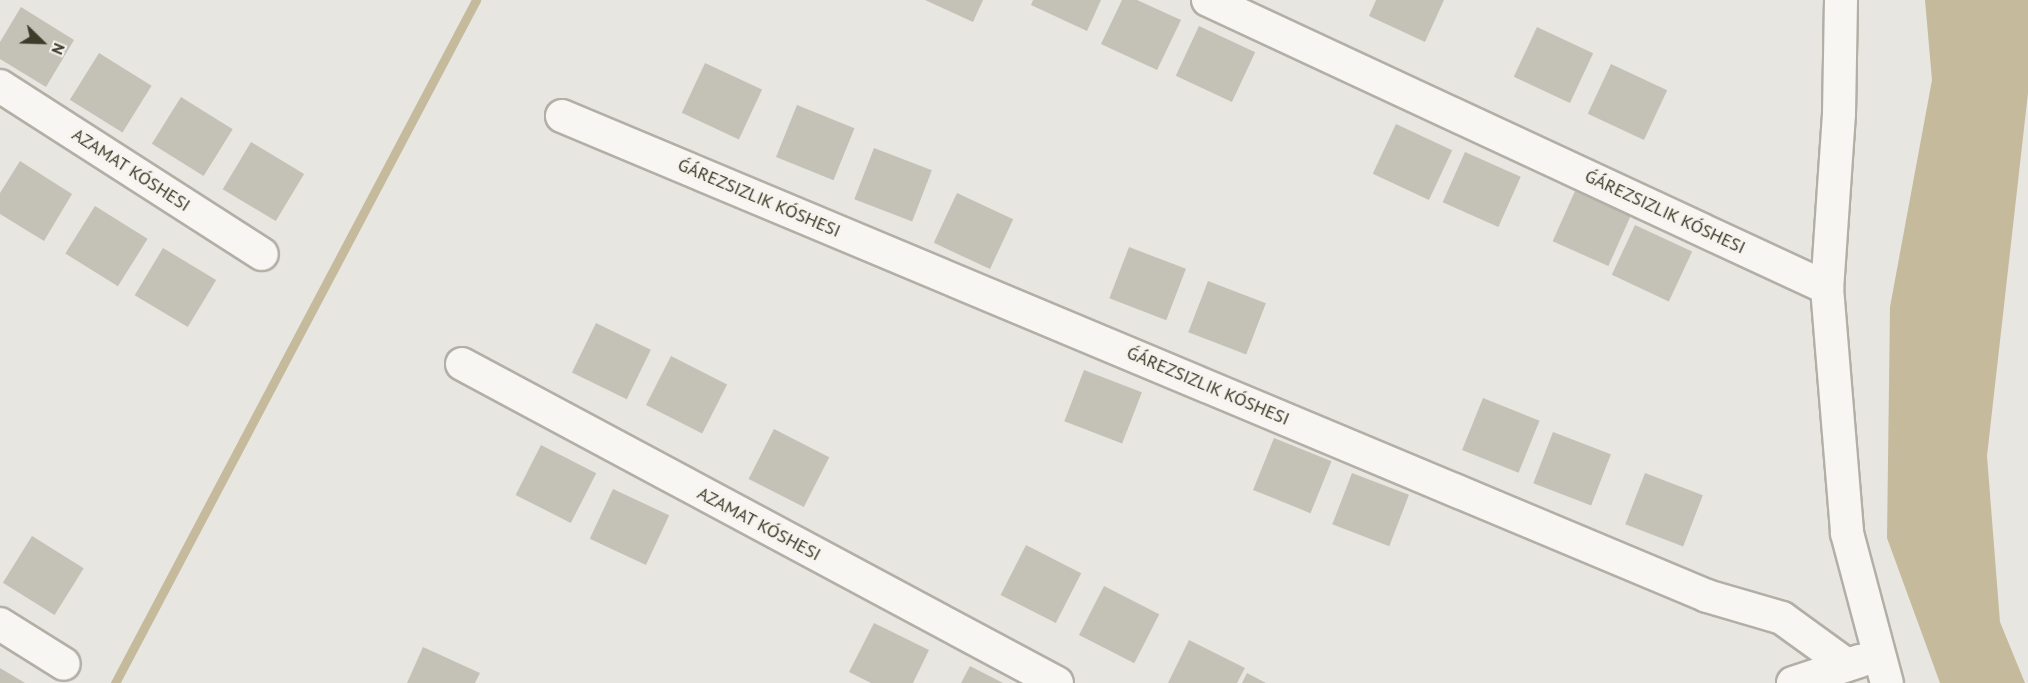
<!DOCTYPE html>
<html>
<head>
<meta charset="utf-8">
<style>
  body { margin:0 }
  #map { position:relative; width:2028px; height:683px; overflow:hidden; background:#e8e6e0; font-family:"PT Sans",sans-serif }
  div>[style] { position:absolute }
  .water>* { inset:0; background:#c6ba9d }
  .stream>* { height:9px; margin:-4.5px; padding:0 4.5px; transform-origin:4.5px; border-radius:4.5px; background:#c6ba9d }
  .building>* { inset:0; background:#c4c2b7; transform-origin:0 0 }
  .roads { filter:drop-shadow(2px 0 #b2afa6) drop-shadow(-2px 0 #b2afa6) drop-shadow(0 2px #b2afa6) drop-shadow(0 -2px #b2afa6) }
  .street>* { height:32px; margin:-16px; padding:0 16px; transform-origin:16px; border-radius:16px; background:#f7f6f2 }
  span { translate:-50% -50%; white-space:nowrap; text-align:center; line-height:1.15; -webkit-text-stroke:6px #f6f4ef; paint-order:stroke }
  .street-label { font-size:18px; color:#3e3b2a }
  .north { position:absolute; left:12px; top:12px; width:60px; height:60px; -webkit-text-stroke:4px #f6f4ef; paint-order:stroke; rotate:113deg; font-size:16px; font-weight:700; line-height:24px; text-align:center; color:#3e3b2a }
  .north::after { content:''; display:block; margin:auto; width:21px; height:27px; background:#3e3b2a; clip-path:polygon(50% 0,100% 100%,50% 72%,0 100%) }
</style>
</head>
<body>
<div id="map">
  <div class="water">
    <i style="clip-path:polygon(1925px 0,2028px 0,2028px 93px,1987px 456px,2000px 622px,2025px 683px,1940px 683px,1887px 538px,1890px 307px,1932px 80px)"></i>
  </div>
  <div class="stream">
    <i style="left:115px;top:683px;width:773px;rotate:-62.14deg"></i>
  </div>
  <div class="building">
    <i style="clip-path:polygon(925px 0,983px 0,973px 22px)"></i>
    <i style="clip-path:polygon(1033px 0,1101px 0,1087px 31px,1031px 5px)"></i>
    <i style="clip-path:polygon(1122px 0,1137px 0,1181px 20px,1157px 70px,1101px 44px)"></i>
    <i style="clip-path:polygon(1376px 0,1444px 0,1425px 42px,1369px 16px)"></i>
    <i style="clip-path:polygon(21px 7px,74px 40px,46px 87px,0 59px,0 42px)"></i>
    <i style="left:1199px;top:26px;width:62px;height:55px;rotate:25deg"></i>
    <i style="left:1537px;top:27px;width:62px;height:55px;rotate:25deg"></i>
    <i style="left:99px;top:53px;width:62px;height:55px;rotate:32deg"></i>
    <i style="left:705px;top:63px;width:63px;height:55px;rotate:25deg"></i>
    <i style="left:1611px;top:64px;width:62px;height:55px;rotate:25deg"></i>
    <i style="left:181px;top:97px;width:61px;height:55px;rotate:32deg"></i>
    <i style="left:797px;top:105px;width:62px;height:56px;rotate:22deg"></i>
    <i style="left:1396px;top:124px;width:62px;height:55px;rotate:25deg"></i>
    <i style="left:251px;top:142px;width:62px;height:55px;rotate:31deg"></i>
    <i style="left:874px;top:148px;width:62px;height:55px;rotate:21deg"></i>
    <i style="left:1465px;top:152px;width:61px;height:55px;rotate:24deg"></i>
    <i style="clip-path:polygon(20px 161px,72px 194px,44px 241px,0 214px,0 193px)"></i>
    <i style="left:1575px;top:191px;width:61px;height:55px;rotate:24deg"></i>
    <i style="left:957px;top:193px;width:62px;height:55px;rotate:25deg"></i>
    <i style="left:95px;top:206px;width:62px;height:56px;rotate:32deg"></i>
    <i style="left:1635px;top:225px;width:63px;height:55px;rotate:25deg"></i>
    <i style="left:1129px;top:247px;width:61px;height:55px;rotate:21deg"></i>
    <i style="left:163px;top:248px;width:62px;height:55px;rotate:31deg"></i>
    <i style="left:1208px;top:281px;width:62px;height:55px;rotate:21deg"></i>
    <i style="left:596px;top:323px;width:61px;height:55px;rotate:26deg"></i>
    <i style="left:671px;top:356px;width:63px;height:55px;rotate:27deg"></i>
    <i style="left:1084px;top:370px;width:62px;height:55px;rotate:21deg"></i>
    <i style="left:1483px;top:398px;width:61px;height:56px;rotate:22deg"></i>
    <i style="left:774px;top:429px;width:62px;height:56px;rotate:27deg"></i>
    <i style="left:1553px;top:432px;width:62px;height:55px;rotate:21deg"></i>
    <i style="left:1274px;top:438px;width:62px;height:56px;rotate:22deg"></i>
    <i style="left:541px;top:445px;width:62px;height:56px;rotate:27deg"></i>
    <i style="left:1352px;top:473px;width:61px;height:55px;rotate:21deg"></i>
    <i style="left:1645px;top:473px;width:62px;height:55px;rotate:21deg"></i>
    <i style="left:613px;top:489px;width:62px;height:55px;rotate:25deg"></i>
    <i style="left:32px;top:536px;width:61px;height:55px;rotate:32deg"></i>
    <i style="left:1026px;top:545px;width:62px;height:56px;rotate:27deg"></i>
    <i style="left:1104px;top:586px;width:62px;height:55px;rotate:27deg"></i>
    <i style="clip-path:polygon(874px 623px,929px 650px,913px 683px,871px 683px,849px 672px)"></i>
    <i style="clip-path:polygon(1189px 640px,1245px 668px,1237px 683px,1168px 683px)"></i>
    <i style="clip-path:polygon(423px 647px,480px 673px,475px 683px,407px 683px)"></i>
    <i style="clip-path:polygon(970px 666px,1003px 683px,961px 683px)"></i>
    <i style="clip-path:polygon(0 668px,25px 683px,0 683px)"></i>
    <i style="clip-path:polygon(1247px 673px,1266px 683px,1242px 683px)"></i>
  </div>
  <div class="roads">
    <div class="street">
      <i style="left:1208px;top:0;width:683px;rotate:24.95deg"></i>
      <i style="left:1841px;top:0;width:114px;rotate:91deg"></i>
      <i style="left:1839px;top:114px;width:174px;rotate:93.9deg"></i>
      <i style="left:1827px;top:288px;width:246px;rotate:85.3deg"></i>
      <i style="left:1847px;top:533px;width:155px;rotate:75.1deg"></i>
      <i style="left:0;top:86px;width:311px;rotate:32.7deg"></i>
      <i style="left:562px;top:116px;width:1242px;rotate:22.74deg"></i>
      <i style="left:1707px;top:596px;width:78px;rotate:16.3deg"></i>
      <i style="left:1782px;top:618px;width:80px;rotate:35.9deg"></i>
      <i style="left:462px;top:364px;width:675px;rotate:28.2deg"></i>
      <i style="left:0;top:624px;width:75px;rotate:32deg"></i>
      <i style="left:1793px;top:683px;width:71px;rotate:-18.2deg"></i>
    </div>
  </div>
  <div class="street-label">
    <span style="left:131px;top:170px;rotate:33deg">AZAMAT KÓSHESI</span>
    <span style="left:759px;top:198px;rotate:23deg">ǴÁREZSIZLIK KÓSHESI</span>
    <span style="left:1665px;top:212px;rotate:25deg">ǴÁREZSIZLIK KÓSHESI</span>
    <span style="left:1208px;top:386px;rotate:23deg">ǴÁREZSIZLIK KÓSHESI</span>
    <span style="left:759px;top:524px;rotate:28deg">AZAMAT KÓSHESI</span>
  </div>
  <div class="north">N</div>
</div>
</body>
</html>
